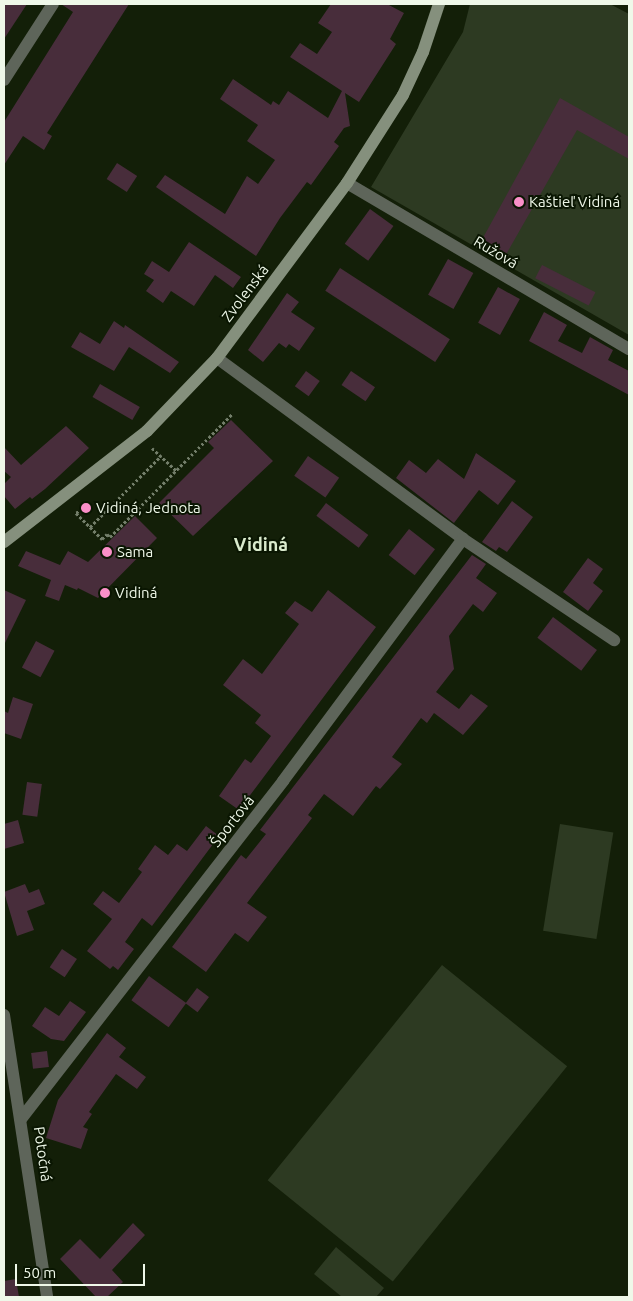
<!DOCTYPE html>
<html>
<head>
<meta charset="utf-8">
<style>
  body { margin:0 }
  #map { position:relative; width:633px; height:1301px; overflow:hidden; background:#131f08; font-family:Ubuntu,sans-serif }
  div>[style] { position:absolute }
  .green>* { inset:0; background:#2d3a22; transform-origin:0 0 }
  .building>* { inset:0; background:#482d3b; transform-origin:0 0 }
  .path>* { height:3px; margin-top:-1.5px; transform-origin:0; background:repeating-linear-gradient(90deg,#737e6a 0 2.5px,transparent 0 5px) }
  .street>* { height:12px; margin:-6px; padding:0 6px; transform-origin:6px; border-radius:6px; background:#5e655a }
  .secondary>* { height:12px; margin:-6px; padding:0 6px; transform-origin:6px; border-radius:6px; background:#85907d }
  .dots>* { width:14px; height:14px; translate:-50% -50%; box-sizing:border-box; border:2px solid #0a1602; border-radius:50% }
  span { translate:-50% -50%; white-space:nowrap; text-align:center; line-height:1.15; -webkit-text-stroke:4px #0a1602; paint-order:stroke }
  .poi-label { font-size:15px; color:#eff8e9 }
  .left { translate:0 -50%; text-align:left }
  .street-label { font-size:15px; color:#eff8e9 }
  .quarter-label { font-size:18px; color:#daebcd; font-weight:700 }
  .frame { position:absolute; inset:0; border:5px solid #eff8e9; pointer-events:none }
  .scale { position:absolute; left:15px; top:1264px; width:130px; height:22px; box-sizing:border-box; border:2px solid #eff8e9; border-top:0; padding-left:6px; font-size:15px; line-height:18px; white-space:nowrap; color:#eff8e9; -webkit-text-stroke:4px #0a1602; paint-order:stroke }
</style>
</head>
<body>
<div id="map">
  <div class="green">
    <i style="clip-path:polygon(470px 4px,610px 4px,629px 14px,629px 335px,371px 187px,463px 32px)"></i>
    <i style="left:560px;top:824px;width:54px;height:108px;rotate:9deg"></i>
    <i style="left:442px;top:965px;width:161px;height:277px;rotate:39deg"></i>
    <i style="clip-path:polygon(336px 1247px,384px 1288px,376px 1297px,342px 1297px,314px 1274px)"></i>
  </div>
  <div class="building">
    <i style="clip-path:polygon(4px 4px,27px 4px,4px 39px)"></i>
    <i style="clip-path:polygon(61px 4px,129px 4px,47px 133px,52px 136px,44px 150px,23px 136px,4px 165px,4px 122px,73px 12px)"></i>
    <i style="clip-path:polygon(331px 4px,387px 4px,404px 13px,390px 39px,396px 44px,359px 102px,345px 93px,350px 126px,344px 128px,334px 142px,339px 146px,311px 185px,307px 182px,280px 218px,256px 256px,156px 187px,165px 175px,225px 214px,247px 176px,258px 184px,275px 160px,247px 141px,258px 125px,220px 99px,233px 79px,271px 105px,273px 101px,279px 105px,288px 91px,328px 118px,342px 91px,290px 57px,300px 43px,317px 54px,332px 32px,318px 23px)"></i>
    <i style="clip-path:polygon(560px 98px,629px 137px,629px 159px,577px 130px,504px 258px,479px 245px)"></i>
    <i style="left:117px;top:163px;width:24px;height:19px;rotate:33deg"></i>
    <i style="left:370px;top:209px;width:29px;height:43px;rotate:36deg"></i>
    <i style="clip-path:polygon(189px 242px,241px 277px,233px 288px,215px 275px,194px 306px,171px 291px,163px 303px,146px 291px,154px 280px,144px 274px,152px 261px,169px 272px)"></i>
    <i style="left:448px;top:259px;width:29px;height:41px;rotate:29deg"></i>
    <i style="left:542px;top:265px;width:60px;height:15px;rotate:27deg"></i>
    <i style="left:340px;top:268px;width:131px;height:27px;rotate:33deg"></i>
    <i style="left:498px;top:287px;width:25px;height:41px;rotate:29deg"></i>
    <i style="clip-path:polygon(287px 293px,299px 302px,291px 312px,315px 328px,299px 351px,289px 344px,286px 348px,279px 343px,263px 362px,248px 350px)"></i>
    <i style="clip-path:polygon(544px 312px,567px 325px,558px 341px,582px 353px,590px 337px,613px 350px,608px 360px,629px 371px,629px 395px,529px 341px)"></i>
    <i style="clip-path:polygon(114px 321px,124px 328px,125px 325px,179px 362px,170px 373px,129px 347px,114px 371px,71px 347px,80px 332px,100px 344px)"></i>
    <i style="left:306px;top:371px;width:17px;height:19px;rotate:36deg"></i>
    <i style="left:351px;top:371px;width:29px;height:17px;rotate:34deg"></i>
    <i style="left:100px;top:384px;width:46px;height:15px;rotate:30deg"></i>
    <i style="clip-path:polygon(231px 420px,273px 461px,193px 536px,159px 503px,214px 448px,208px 442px)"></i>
    <i style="clip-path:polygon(66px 426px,89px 448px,45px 489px,32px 499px,30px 497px,15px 509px,4px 496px,4px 484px,11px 477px,4px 471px,4px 447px,21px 465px)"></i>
    <i style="clip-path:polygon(476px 453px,516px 481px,498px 505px,479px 490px,454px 523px,396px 478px,409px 460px,426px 473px,438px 459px,464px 479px)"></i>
    <i style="left:308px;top:456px;width:38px;height:24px;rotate:35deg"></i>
    <i style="clip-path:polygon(512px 501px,533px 517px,507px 552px,499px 547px,496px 551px,482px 542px)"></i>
    <i style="left:326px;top:503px;width:53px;height:16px;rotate:37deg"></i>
    <i style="clip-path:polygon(135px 516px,157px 538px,98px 598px,78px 588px,77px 590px,65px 585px,59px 601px,45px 596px,51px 580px,18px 566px,26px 551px,60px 565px,68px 551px,88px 562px)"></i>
    <i style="left:409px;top:529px;width:33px;height:33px;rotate:38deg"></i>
    <i style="clip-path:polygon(472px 555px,486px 564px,476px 578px,497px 593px,483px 612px,473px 604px,449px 636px,454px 669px,436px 692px,459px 709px,471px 694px,488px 706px,463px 735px,434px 713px,427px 723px,421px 718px,392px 757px,402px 764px,380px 789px,376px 786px,353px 816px,324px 794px,308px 815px,312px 818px,247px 903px,267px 917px,248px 942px,235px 933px,206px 972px,172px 947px,241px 855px,246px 859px,266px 834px,260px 830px)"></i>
    <i style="clip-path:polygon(588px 558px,603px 569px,593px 583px,603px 591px,588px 611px,563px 592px)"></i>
    <i style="clip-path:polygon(4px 590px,26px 600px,4px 645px)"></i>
    <i style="clip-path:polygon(328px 590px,376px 627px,239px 810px,219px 796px,245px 759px,251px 763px,271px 736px,255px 723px,261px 715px,223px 685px,243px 659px,262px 674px,299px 624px,285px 613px,295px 601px,312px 612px)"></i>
    <i style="left:553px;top:617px;width:55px;height:26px;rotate:37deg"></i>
    <i style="left:36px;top:641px;width:21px;height:30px;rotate:28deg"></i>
    <i style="clip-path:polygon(13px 697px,33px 704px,21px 739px,4px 733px,4px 711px,8px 713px)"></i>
    <i style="left:27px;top:782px;width:15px;height:33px;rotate:8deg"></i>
    <i style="clip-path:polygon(18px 820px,24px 843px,4px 849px,4px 824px)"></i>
    <i style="clip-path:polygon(206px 826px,219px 836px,152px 926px,142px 918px,125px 942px,134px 949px,118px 970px,113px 966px,110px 969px,87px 951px,112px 919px,93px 904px,103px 891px,119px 903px,142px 872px,138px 869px,155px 845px,168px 855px,177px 844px,187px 851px)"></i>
    <i style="clip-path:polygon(25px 884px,29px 893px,39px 889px,45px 904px,27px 911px,34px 930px,17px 936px,4px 892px)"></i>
    <i style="left:62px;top:949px;width:18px;height:22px;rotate:34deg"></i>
    <i style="left:149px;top:976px;width:46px;height:30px;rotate:36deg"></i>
    <i style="left:197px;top:988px;width:15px;height:19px;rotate:37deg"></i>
    <i style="clip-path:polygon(70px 1001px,86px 1012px,64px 1041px,51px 1039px,32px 1026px,45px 1007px,59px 1016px)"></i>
    <i style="clip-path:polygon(107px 1033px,126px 1048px,119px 1057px,146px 1077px,137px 1089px,116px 1074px,89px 1112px,92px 1114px,83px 1127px,88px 1129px,81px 1149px,46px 1138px,58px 1100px)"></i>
    <i style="left:47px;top:1051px;width:16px;height:16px;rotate:83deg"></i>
    <i style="clip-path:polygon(133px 1223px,145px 1235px,112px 1270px,123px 1282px,107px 1297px,96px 1297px,60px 1259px,80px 1239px,100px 1259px)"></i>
    <i style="clip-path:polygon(16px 1279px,19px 1297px,4px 1297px,4px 1281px)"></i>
  </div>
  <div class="path">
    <i style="left:152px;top:448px;width:34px;rotate:43deg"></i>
    <i style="left:86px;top:505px;width:13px;rotate:141deg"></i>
    <i style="left:76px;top:513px;width:37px;rotate:45deg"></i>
    <i style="left:102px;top:539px;width:7px;rotate:-45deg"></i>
    <i style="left:107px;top:534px;width:4px;rotate:45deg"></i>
    <i style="left:110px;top:537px;width:173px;rotate:-45.2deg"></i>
    <i style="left:90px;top:527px;width:100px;rotate:-45deg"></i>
  </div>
  <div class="street">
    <i style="left:4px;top:80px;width:90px;rotate:-57.2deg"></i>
    <i style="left:347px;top:183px;width:327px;rotate:30.5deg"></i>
    <i style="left:217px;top:358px;width:305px;rotate:36.3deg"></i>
    <i style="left:463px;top:539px;width:182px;rotate:33.8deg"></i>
    <i style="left:4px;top:1015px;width:285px;rotate:81.3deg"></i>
    <i style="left:21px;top:1119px;width:428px;rotate:-52.2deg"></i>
    <i style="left:283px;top:781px;width:302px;rotate:-53.4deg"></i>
  </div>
  <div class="secondary">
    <i style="left:4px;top:542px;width:181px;rotate:-37.8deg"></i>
    <i style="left:147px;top:431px;width:101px;rotate:-46.2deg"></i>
    <i style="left:217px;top:358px;width:218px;rotate:-53.4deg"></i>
    <i style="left:347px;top:183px;width:104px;rotate:-57.5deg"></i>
    <i style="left:403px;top:95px;width:47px;rotate:-65.1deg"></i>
    <i style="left:423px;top:52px;width:51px;rotate:-71.6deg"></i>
  </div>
  <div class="dots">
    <i style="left:519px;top:202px;background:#fa8fc8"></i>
    <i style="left:86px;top:508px;background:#fa8fc8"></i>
    <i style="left:107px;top:552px;background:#fa8fc8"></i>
    <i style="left:105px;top:593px;background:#fa8fc8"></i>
  </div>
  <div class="poi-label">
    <span class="left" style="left:529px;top:202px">Kaštieľ Vidiná</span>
    <span class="left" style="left:96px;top:508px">Vidiná, Jednota</span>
    <span class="left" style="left:117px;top:552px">Sama</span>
    <span class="left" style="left:115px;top:593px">Vidiná</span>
  </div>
  <div class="street-label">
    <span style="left:496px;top:252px;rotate:31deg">Ružová</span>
    <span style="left:245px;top:293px;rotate:-53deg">Zvolenská</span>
    <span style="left:232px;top:821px;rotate:-52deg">Športová</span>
    <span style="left:43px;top:1154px;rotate:82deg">Potočná</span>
  </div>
  <div class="quarter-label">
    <span style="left:261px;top:544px">Vidiná</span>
  </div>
  <div class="frame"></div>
  <div class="scale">50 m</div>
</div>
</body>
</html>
